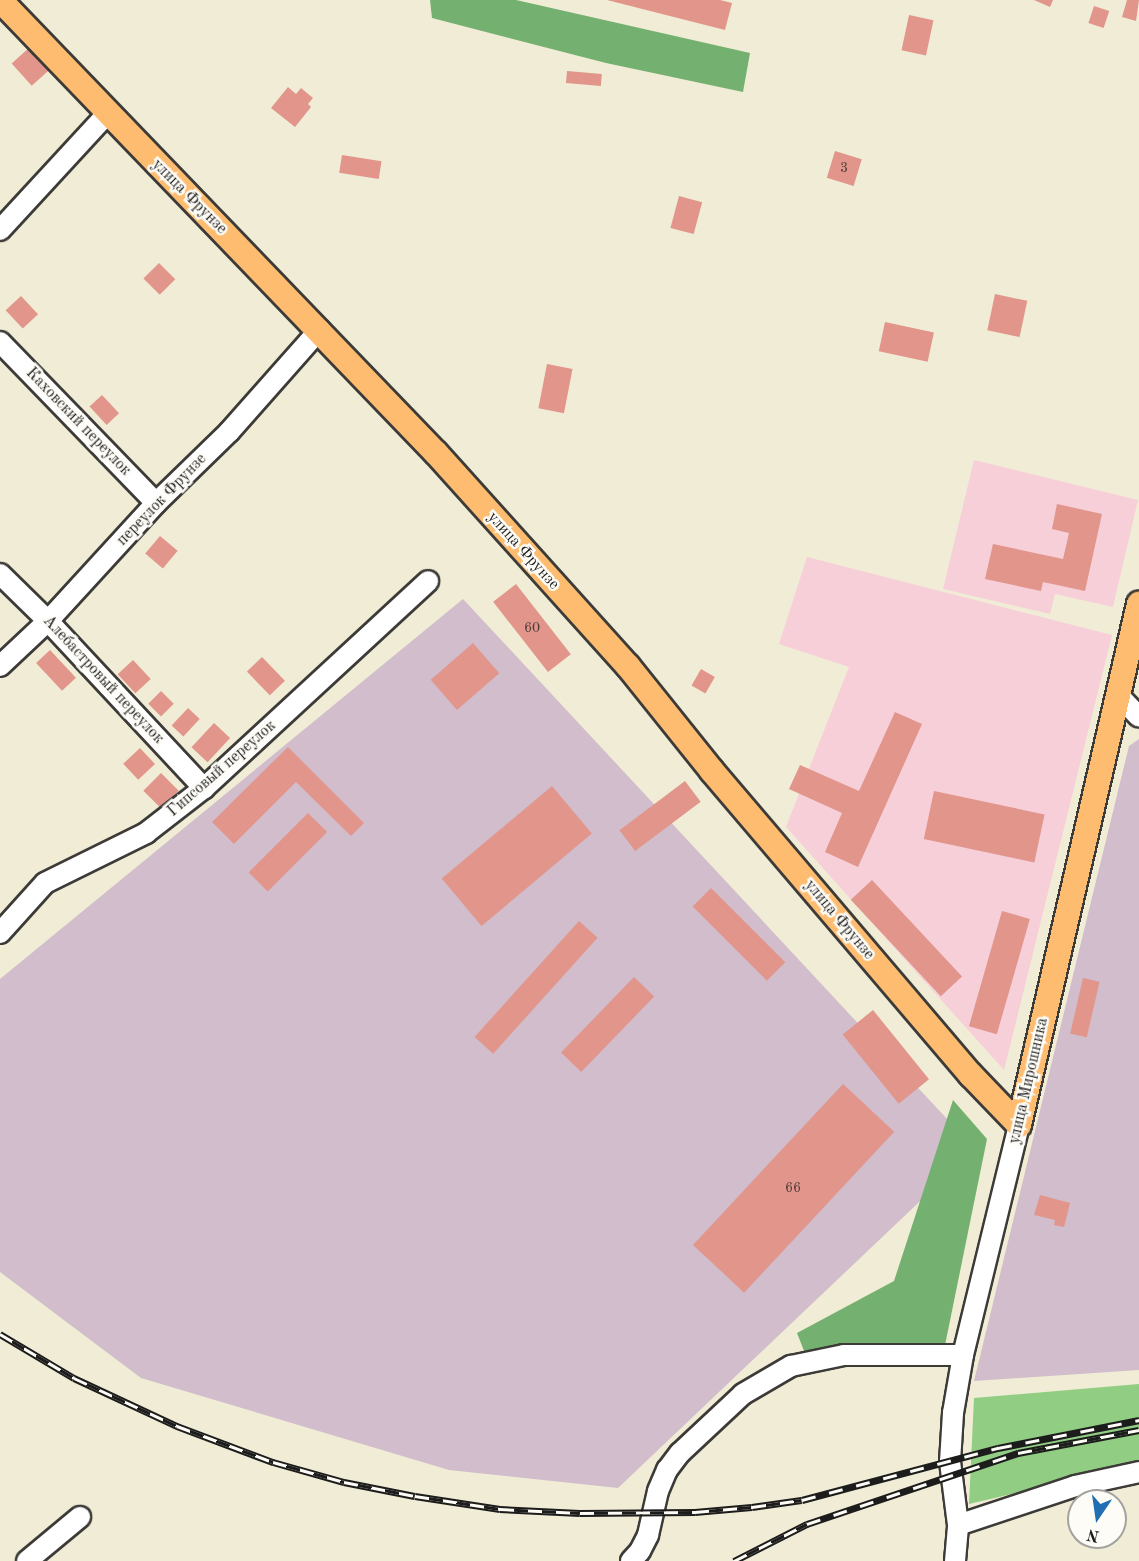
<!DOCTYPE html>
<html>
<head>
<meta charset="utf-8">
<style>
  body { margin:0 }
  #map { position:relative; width:1139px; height:1561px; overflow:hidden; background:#f1ecd5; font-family:"Old Standard TT",serif }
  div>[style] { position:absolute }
  .built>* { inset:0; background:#f6cfd9 }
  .industrial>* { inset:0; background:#d1bdcb }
  .green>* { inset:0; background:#91cd82 }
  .forest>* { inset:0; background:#74b070 }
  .building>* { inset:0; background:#e1958b; transform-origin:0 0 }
  .roads { filter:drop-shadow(2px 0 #3c3b38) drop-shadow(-2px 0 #3c3b38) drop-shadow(0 2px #3c3b38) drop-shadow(0 -2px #3c3b38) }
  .minor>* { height:20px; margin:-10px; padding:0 10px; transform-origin:10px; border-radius:10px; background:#fff }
  .major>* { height:24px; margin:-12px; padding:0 12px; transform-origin:12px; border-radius:12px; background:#fdbc70 }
  .rail>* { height:7px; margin-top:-3.5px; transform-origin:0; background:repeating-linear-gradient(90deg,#fdfcf7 0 14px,#1c1c1c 0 28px); box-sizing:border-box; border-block:2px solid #1c1c1c }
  span { translate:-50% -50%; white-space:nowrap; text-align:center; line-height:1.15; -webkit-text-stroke:5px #fdfcf7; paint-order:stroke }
  .number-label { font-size:14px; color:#4d3a38 }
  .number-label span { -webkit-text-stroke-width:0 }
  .street-label { font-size:16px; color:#1c1c1c }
  .north { position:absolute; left:1067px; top:1489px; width:60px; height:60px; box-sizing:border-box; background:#fdfcf7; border:2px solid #a3a29f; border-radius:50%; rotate:193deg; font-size:16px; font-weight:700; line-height:24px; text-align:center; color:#1c1c1c }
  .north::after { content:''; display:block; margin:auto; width:21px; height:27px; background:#1f6fb2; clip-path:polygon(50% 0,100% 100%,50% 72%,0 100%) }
</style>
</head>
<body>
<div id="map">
  <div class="built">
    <i style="clip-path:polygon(974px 460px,1138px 500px,1113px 607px,1055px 594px,1050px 614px,943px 589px)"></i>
    <i style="clip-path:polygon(807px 557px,1112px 635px,1004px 1070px,786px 827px,849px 667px,779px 644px)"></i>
  </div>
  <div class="industrial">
    <i style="clip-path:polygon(463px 599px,975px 1149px,618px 1488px,449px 1470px,141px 1378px,0 1272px,0 979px)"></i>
    <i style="clip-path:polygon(1139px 739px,1139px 1370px,974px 1381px,1129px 746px)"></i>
  </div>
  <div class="green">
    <i style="clip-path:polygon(1139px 1384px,1139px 1464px,969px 1504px,974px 1398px)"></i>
  </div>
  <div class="forest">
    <i style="clip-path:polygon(430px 0,516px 0,750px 53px,743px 92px,606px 63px,432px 18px)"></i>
    <i style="clip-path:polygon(953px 1100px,987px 1139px,943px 1355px,808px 1361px,797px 1333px,894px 1281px)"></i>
  </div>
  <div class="building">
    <i style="clip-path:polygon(607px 0,720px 0,732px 3px,725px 30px)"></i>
    <i style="clip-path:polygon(1034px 0,1053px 0,1050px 7px)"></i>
    <i style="clip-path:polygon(1127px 0,1139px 0,1136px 21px,1122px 17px)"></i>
    <i style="left:1094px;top:6px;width:16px;height:18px;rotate:18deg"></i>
    <i style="left:909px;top:15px;width:25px;height:36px;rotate:12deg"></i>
    <i style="left:31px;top:46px;width:30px;height:26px;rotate:48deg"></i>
    <i style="left:567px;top:71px;width:35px;height:12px;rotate:5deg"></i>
    <i style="clip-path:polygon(288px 87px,296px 94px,301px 88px,313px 98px,308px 104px,311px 107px,295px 127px,271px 108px)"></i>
    <i style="left:835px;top:151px;width:28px;height:28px;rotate:17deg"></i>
    <i style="left:342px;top:155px;width:40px;height:18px;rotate:9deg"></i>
    <i style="left:679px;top:196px;width:24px;height:33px;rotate:15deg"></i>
    <i style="left:159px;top:263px;width:23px;height:22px;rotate:45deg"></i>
    <i style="left:995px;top:294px;width:33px;height:37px;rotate:12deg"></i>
    <i style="left:21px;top:296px;width:25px;height:21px;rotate:47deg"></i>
    <i style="left:885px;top:322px;width:50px;height:30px;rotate:12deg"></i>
    <i style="left:547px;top:364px;width:26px;height:45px;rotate:11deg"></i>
    <i style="left:102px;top:395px;width:25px;height:17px;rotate:47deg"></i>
    <i style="clip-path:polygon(1057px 504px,1102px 514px,1085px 591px,1043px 582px,1041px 591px,985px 579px,993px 544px,1063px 559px,1069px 533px,1052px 529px)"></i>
    <i style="left:160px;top:536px;width:23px;height:23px;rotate:40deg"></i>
    <i style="left:516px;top:584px;width:89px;height:29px;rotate:52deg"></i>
    <i style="left:473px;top:643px;width:40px;height:56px;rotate:49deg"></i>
    <i style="left:50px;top:650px;width:38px;height:19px;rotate:47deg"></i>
    <i style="left:262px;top:657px;width:33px;height:21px;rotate:46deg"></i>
    <i style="left:133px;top:660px;width:26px;height:21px;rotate:47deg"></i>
    <i style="left:701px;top:669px;width:16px;height:19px;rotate:30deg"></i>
    <i style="left:161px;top:691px;width:18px;height:18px;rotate:45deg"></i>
    <i style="left:188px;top:708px;width:16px;height:24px;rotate:43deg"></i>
    <i style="clip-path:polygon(895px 712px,922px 724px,858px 867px,825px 852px,842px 813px,789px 789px,800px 765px,859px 791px)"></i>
    <i style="left:214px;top:723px;width:22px;height:33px;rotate:43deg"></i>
    <i style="clip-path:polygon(288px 747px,364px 823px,351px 836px,296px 782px,234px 844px,212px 822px)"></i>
    <i style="left:140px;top:748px;width:22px;height:23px;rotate:47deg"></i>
    <i style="left:161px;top:773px;width:25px;height:25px;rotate:45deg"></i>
    <i style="left:685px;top:781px;width:26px;height:82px;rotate:53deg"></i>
    <i style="left:552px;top:786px;width:62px;height:144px;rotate:50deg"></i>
    <i style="left:934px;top:791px;width:113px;height:49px;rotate:12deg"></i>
    <i style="left:308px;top:813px;width:27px;height:84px;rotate:45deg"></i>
    <i style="left:872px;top:880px;width:132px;height:29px;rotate:47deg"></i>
    <i style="left:711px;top:888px;width:105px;height:26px;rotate:45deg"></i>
    <i style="left:1002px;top:911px;width:29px;height:120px;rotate:16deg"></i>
    <i style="left:579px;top:921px;width:25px;height:156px;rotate:42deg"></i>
    <i style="left:634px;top:977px;width:28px;height:105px;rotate:44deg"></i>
    <i style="left:1083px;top:978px;width:17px;height:57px;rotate:13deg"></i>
    <i style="left:873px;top:1010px;width:89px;height:39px;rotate:51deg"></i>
    <i style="left:843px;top:1084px;width:70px;height:220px;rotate:43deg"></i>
    <i style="clip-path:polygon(1040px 1195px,1070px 1203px,1064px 1227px,1054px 1225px,1055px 1220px,1034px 1215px)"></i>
  </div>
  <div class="roads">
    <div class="minor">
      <i style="left:0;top:230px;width:158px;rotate:-47.3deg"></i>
      <i style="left:0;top:342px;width:224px;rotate:45.9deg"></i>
      <i style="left:0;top:574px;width:67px;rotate:44.4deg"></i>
      <i style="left:48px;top:621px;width:229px;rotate:47deg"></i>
      <i style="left:0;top:666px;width:66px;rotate:-43.2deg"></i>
      <i style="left:48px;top:621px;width:160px;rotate:-47.5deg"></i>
      <i style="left:156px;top:503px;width:102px;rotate:-44.2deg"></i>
      <i style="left:229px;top:432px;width:137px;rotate:-48.5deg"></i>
      <i style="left:1118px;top:695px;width:30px;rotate:46deg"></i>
      <i style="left:0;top:933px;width:67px;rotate:-48deg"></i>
      <i style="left:45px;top:883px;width:113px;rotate:-26.3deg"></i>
      <i style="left:146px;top:833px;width:73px;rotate:-37.8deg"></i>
      <i style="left:204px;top:788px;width:305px;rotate:-42.7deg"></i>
      <i style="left:958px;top:1525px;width:123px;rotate:-18.4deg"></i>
      <i style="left:1075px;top:1486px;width:66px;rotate:-12.3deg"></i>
      <i style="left:27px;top:1561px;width:69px;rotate:-39.7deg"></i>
      <i style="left:631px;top:1561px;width:13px;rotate:-48deg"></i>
      <i style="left:640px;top:1551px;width:18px;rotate:-63deg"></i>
      <i style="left:648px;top:1535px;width:45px;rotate:-77.2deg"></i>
      <i style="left:658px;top:1491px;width:23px;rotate:-67deg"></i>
      <i style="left:667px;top:1470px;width:21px;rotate:-53deg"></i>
      <i style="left:680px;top:1453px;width:86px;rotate:-43.1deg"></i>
      <i style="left:743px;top:1394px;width:56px;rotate:-30.3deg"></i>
      <i style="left:791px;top:1366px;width:54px;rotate:-11.7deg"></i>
      <i style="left:844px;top:1355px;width:119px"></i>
      <i style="left:955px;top:1561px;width:36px;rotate:-85deg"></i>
      <i style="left:958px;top:1525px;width:64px;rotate:-97.2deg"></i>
      <i style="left:950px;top:1462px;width:49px;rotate:-86.5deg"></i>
      <i style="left:953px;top:1413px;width:59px;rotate:-80.2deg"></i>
      <i style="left:963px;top:1355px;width:237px;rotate:-76.3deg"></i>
    </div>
    <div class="major">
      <i style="left:0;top:0;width:629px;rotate:46.1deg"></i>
      <i style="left:436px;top:453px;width:287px;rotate:48deg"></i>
      <i style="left:628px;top:666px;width:134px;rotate:51.3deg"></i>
      <i style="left:712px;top:771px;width:399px;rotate:49.6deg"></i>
      <i style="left:971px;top:1075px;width:69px;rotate:46.2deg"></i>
      <i style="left:1019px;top:1125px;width:535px;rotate:-77.03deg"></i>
    </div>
  </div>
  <div class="rail">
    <i style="left:0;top:1334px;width:86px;rotate:30.7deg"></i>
    <i style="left:74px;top:1378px;width:114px;rotate:25deg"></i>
    <i style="left:177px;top:1426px;width:103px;rotate:20.6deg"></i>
    <i style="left:273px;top:1462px;width:74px;rotate:15.7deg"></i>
    <i style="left:344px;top:1482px;width:72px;rotate:11.2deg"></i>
    <i style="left:415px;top:1496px;width:86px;rotate:8.7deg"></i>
    <i style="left:500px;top:1509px;width:80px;rotate:2.9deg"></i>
    <i style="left:580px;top:1513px;width:115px;rotate:-0.5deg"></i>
    <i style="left:695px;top:1512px;width:57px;rotate:-5deg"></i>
    <i style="left:752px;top:1507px;width:50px;rotate:-8deg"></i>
    <i style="left:802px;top:1500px;width:203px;rotate:-14.9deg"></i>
    <i style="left:998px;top:1448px;width:144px;rotate:-11.2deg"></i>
    <i style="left:734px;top:1561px;width:82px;rotate:-26.9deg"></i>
    <i style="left:807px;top:1524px;width:223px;rotate:-18.6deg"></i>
    <i style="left:1018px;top:1453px;width:123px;rotate:-10.8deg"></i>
  </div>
  <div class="number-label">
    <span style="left:844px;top:168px">3</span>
    <span style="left:532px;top:628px">60</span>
    <span style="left:793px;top:1188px">66</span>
  </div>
  <div class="street-label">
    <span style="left:189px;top:197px;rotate:45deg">улица Фрунзе</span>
    <span style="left:78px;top:422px;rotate:46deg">Каховский переулок</span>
    <span style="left:162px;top:500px;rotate:-46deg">переулок Фрунзе</span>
    <span style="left:523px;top:551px;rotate:48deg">улица Фрунзе</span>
    <span style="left:103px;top:680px;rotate:47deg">Алебастровый переулок</span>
    <span style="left:222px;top:769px;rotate:-41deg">Гипсовый переулок</span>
    <span style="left:839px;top:920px;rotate:50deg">улица Фрунзе</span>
    <span style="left:1029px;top:1081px;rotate:-77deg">улица Мирошника</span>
  </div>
  <div class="north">N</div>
</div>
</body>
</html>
